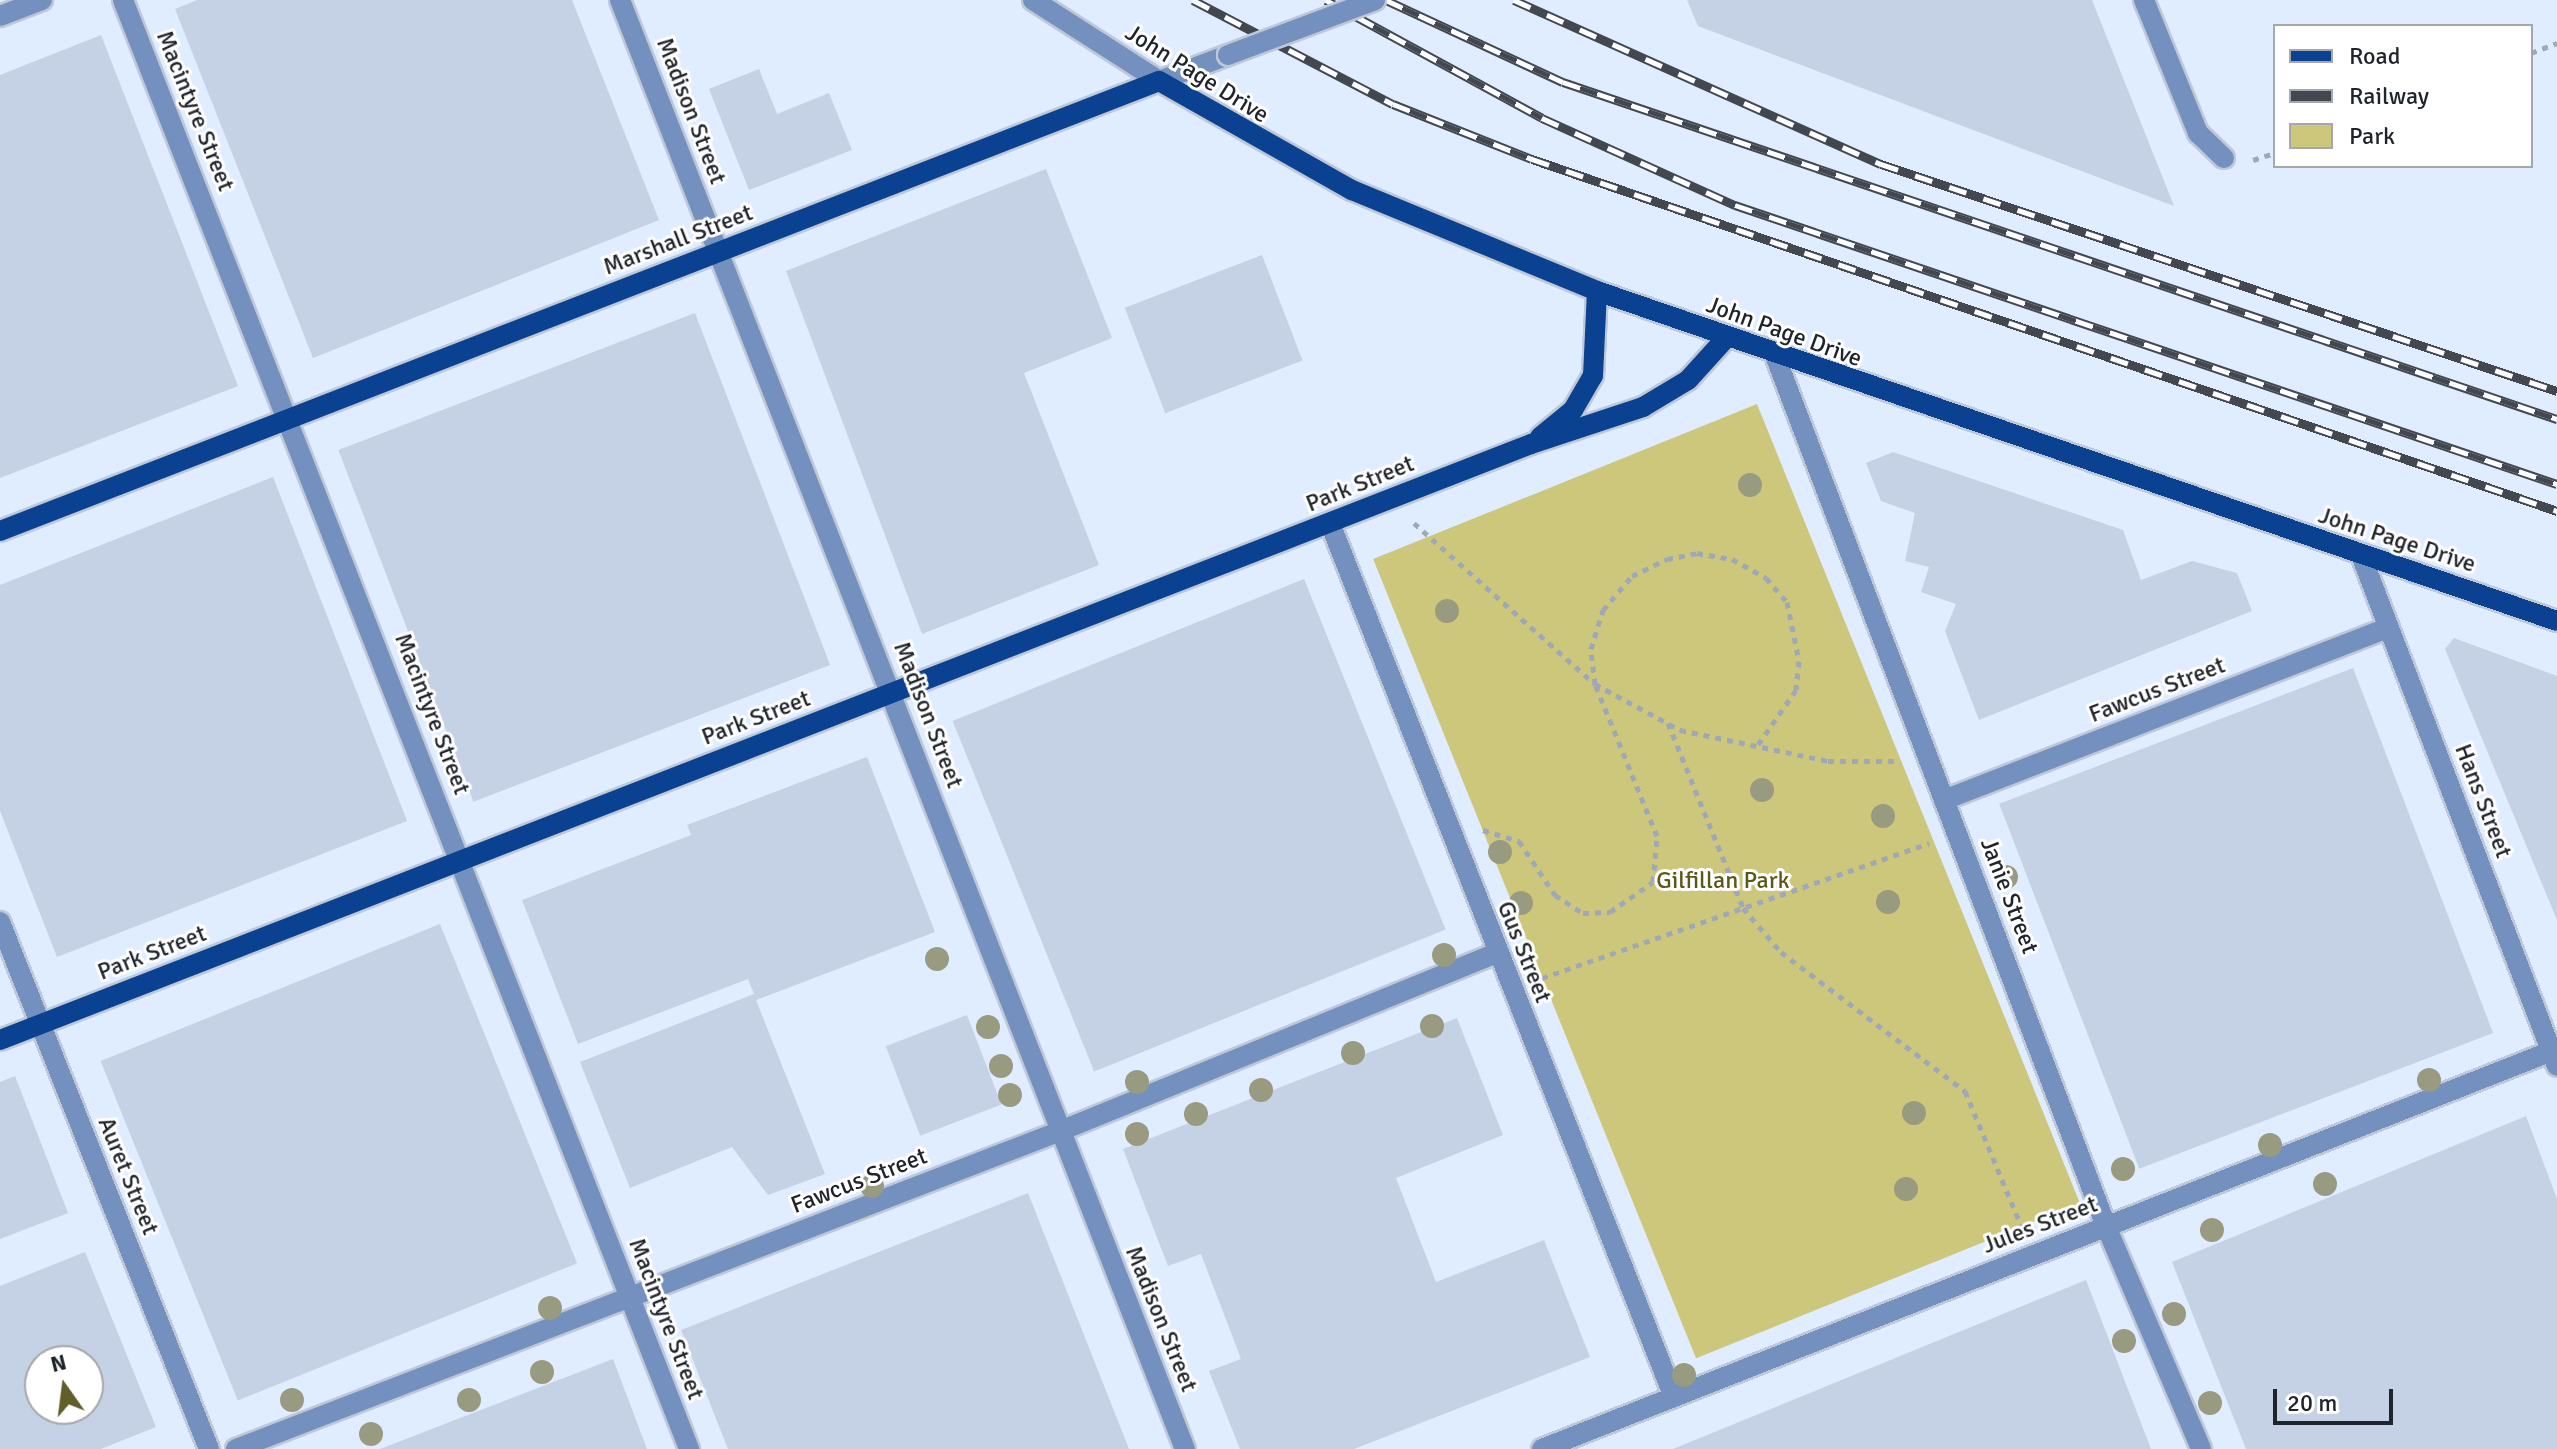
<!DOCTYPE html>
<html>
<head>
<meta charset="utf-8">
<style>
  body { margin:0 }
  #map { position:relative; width:2557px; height:1449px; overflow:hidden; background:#e0ecff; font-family:Signika,sans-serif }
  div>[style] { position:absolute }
  .green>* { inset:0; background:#cdc77b; transform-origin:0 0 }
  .building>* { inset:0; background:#c5d1e4; transform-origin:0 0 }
  .path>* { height:5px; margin-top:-2.5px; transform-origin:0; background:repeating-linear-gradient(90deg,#9fa8b7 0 6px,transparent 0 12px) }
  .roads { filter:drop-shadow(2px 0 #bdc8d9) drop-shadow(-2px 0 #bdc8d9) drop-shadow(0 2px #bdc8d9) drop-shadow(0 -2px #bdc8d9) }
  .street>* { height:20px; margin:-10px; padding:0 10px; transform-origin:10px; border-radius:10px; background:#7490be }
  .primary>* { height:20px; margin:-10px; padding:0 10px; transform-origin:10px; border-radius:10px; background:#0a4190 }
  .rail>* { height:9px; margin-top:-4.5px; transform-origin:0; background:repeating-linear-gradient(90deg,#fff 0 18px,#424750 0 36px); box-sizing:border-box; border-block:2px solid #424750 }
  .bridges { filter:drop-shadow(2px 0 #bdc8d9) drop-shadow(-2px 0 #bdc8d9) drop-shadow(0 2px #bdc8d9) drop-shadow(0 -2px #bdc8d9) }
  .street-bridge>* { height:20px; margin:-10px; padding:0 10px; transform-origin:10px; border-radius:10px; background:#7490be }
  .trees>* { width:24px; height:24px; margin:-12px; border-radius:50%; background:#989b80 }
  span { translate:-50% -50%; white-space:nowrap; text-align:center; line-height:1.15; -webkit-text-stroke:6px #fff; paint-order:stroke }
  .street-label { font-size:24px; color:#1f232a }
  .park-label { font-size:24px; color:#5d5819 }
  .legend { position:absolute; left:2273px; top:24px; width:260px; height:144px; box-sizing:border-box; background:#fff; border:2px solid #a5a7aa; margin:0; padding:10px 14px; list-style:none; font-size:24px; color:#1f232a }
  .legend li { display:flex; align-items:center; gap:16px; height:40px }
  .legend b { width:40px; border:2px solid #a5a7aa }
  .north { position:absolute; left:24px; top:1345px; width:80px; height:80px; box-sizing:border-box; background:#fff; border:2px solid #a5a7aa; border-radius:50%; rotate:346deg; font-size:22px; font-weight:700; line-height:32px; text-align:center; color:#1f232a }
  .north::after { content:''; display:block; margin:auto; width:28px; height:36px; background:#625e2b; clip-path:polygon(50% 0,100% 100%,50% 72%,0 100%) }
  .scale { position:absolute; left:2273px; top:1389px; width:120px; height:36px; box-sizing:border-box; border:4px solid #1f232a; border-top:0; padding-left:10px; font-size:24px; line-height:28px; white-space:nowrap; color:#1f232a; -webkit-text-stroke:6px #fff; paint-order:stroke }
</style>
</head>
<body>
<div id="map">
  <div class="green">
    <i style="left:1757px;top:404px;width:862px;height:414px;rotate:68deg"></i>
  </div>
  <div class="building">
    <i style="clip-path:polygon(197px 0,572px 0,659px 220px,313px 358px,175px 9px)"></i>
    <i style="clip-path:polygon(1687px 0,2092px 0,2174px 206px,1698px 26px)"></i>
    <i style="clip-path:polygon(101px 35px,238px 386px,0 478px,0 75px)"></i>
    <i style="clip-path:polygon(759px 69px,777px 114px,829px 93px,852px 150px,749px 190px,709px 89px)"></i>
    <i style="clip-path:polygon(1046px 169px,1112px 338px,1024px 373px,1099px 565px,922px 634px,786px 271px)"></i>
    <i style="left:1262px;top:255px;width:113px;height:147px;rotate:69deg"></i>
    <i style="left:695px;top:313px;width:377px;height:382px;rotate:69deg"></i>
    <i style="clip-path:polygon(1893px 452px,2123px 530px,2141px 580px,2192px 561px,2237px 573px,2252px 611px,1979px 720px,1945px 631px,1956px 604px,1921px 592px,1929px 567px,1905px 561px,1915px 513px,1881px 501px,1866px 463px)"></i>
    <i style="clip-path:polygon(273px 477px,407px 821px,57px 957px,0 811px,0 585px)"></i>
    <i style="left:1304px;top:579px;width:378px;height:379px;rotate:68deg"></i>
    <i style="clip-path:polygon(2454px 638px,2557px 676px,2557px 920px,2445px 649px)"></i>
    <i style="left:2353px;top:668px;width:391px;height:379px;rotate:69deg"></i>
    <i style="clip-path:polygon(867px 757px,935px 932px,756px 1000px,825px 1174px,768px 1195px,732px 1147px,630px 1188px,580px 1062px,754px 994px,748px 979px,578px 1044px,522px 900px,691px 835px,687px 825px)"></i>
    <i style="left:440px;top:924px;width:366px;height:366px;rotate:68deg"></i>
    <i style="left:967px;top:1015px;width:96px;height:87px;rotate:69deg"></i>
    <i style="clip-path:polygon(1457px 1018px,1503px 1135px,1396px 1178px,1436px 1282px,1544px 1240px,1590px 1357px,1354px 1449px,1240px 1449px,1209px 1371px,1241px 1359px,1201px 1254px,1168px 1266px,1123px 1149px)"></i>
    <i style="clip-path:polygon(15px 1076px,68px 1213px,0 1239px,0 1082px)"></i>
    <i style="clip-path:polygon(2526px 1116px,2557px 1199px,2557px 1449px,2246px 1449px,2172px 1262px)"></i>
    <i style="clip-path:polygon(1028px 1193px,1129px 1449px,728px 1449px,681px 1330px)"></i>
    <i style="clip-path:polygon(evenodd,85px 1252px,156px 1427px,101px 1449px,0 1449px,0 1286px,85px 1252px,40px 1361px,88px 1361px,88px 1409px,40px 1409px,40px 1361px)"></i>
    <i style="clip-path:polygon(2086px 1280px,2151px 1449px,1673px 1449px)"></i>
    <i style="clip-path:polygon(613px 1359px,647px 1449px,380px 1449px)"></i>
  </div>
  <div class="path">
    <i style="left:2531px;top:53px;width:28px;rotate:-21deg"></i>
    <i style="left:2253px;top:160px;width:23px;rotate:-18deg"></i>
    <i style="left:1414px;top:523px;width:242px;rotate:41.7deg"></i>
    <i style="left:1595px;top:684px;width:97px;rotate:28.4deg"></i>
    <i style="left:1680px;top:730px;width:151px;rotate:11.8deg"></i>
    <i style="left:1828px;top:761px;width:71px"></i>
    <i style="left:1668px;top:723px;width:200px;rotate:67.9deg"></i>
    <i style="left:1743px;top:908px;width:58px;rotate:49.2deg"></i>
    <i style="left:1781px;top:952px;width:231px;rotate:37.1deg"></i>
    <i style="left:1965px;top:1091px;width:148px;rotate:67.4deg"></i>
    <i style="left:1483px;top:830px;width:38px;rotate:17deg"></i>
    <i style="left:1519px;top:841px;width:65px;rotate:56.3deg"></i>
    <i style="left:1555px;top:895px;width:33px;rotate:33deg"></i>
    <i style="left:1583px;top:913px;width:27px;rotate:-2deg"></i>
    <i style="left:1610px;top:912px;width:52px;rotate:-34.9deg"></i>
    <i style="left:1653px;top:882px;width:46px;rotate:-85deg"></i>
    <i style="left:1657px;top:836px;width:164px;rotate:-112.2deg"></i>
    <i style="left:1595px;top:684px;width:35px;rotate:-97deg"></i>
    <i style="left:1591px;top:649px;width:41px;rotate:-72.9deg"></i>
    <i style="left:1603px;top:610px;width:45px;rotate:-49.5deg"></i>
    <i style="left:1632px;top:576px;width:39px;rotate:-26deg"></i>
    <i style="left:1667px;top:559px;width:31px;rotate:-11deg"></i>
    <i style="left:1697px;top:553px;width:36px;rotate:10deg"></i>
    <i style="left:1732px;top:559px;width:39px;rotate:29deg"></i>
    <i style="left:1766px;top:578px;width:32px;rotate:49deg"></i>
    <i style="left:1787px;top:602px;width:60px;rotate:78.5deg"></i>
    <i style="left:1799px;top:661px;width:29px;rotate:96deg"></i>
    <i style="left:1796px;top:690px;width:72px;rotate:124.8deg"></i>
    <i style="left:1542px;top:978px;width:410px;rotate:-19.2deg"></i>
  </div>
  <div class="roads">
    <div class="street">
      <i style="left:123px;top:0;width:1556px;rotate:68.66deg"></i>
      <i style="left:620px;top:0;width:1555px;rotate:68.7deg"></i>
      <i style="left:1033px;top:0;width:150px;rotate:32.7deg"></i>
      <i style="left:1159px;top:81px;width:74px;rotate:-20.6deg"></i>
      <i style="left:2144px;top:0;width:144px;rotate:67.9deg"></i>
      <i style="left:2198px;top:133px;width:36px;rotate:44deg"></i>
      <i style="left:0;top:16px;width:45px;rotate:-20.9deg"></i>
      <i style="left:1776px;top:358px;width:929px;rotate:69.18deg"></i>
      <i style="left:2106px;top:1226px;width:242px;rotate:66.9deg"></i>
      <i style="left:1330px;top:523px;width:939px;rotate:68.52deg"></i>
      <i style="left:2361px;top:555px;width:547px;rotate:69.02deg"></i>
      <i style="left:1944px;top:800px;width:477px;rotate:-21.2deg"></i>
      <i style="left:0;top:922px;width:567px;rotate:68.37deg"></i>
      <i style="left:236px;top:1449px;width:881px;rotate:-21.09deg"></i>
      <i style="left:1058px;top:1132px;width:473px;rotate:-22.2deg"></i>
      <i style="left:1542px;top:1449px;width:1091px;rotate:-21.51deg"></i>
    </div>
    <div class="primary">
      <i style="left:1540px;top:437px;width:43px;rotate:-39.3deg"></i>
      <i style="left:1573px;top:410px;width:39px;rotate:-60deg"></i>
      <i style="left:1593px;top:376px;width:85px;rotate:-87.3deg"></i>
      <i style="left:0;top:531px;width:1243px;rotate:-21.22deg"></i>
      <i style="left:1159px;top:81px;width:222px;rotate:29.5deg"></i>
      <i style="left:1352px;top:190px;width:265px;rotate:22.4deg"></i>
      <i style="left:1597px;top:291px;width:1015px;rotate:18.97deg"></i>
      <i style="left:0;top:1040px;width:1643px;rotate:-21.27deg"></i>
      <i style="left:1531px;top:444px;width:118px;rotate:-18.3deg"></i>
      <i style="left:1643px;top:407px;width:52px;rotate:-31deg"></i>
      <i style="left:1688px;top:380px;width:55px;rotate:-47.9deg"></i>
    </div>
  </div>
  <div class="rail">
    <i style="left:1193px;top:0;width:225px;rotate:27.5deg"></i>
    <i style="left:1393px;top:104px;width:149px;rotate:21.6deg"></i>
    <i style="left:1532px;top:159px;width:1084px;rotate:18.95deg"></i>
    <i style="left:1326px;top:0;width:246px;rotate:28.6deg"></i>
    <i style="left:1542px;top:118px;width:212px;rotate:24.3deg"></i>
    <i style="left:1735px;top:205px;width:868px;rotate:18.75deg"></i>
    <i style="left:1386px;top:0;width:195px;rotate:24.9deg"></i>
    <i style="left:1563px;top:82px;width:1050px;rotate:18.73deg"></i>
    <i style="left:1514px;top:0;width:402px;rotate:24.1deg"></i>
    <i style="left:1881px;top:164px;width:713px;rotate:18.56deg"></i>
  </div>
  <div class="bridges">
    <div class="street-bridge">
      <i style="left:1228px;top:55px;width:157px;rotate:-20.5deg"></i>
    </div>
  </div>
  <div class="trees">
    <i style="left:1750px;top:485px"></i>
    <i style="left:1447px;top:611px"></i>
    <i style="left:1762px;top:790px"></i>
    <i style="left:1883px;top:816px"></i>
    <i style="left:1500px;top:852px"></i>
    <i style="left:2006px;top:877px"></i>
    <i style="left:1888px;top:902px"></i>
    <i style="left:1521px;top:903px"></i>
    <i style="left:1444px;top:955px"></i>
    <i style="left:937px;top:959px"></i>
    <i style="left:1432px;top:1026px"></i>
    <i style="left:988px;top:1027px"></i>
    <i style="left:1353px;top:1053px"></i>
    <i style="left:1001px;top:1066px"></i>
    <i style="left:2429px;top:1080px"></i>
    <i style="left:1137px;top:1082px"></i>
    <i style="left:1261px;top:1090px"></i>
    <i style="left:1010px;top:1095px"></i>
    <i style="left:1914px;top:1113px"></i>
    <i style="left:1196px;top:1114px"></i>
    <i style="left:1137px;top:1134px"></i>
    <i style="left:2270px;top:1145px"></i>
    <i style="left:2123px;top:1169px"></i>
    <i style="left:2325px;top:1184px"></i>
    <i style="left:872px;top:1186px"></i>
    <i style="left:1906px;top:1189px"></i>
    <i style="left:2212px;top:1230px"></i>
    <i style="left:550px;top:1308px"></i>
    <i style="left:2174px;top:1314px"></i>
    <i style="left:2124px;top:1341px"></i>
    <i style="left:542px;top:1372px"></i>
    <i style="left:1684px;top:1375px"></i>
    <i style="left:292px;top:1400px"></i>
    <i style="left:469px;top:1400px"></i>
    <i style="left:2210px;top:1403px"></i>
    <i style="left:371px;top:1434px"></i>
  </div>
  <div class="street-label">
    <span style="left:1197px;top:74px;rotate:32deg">John Page Drive</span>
    <span style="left:195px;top:111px;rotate:68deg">Macintyre Street</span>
    <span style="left:691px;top:111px;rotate:69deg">Madison Street</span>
    <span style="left:678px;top:240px;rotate:-21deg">Marshall Street</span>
    <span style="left:1784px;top:332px;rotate:20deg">John Page Drive</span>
    <span style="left:1360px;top:484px;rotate:-22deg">Park Street</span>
    <span style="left:2397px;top:540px;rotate:18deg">John Page Drive</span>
    <span style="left:2157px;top:690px;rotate:-21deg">Fawcus Street</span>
    <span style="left:432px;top:714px;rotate:69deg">Macintyre Street</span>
    <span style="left:928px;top:715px;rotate:69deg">Madison Street</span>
    <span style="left:756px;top:718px;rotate:-21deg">Park Street</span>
    <span style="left:2483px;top:801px;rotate:69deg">Hans Street</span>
    <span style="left:2009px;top:896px;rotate:69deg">Janie Street</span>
    <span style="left:1524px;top:952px;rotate:68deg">Gus Street</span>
    <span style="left:152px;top:953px;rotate:-21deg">Park Street</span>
    <span style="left:128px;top:1176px;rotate:68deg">Auret Street</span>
    <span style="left:859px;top:1181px;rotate:-21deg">Fawcus Street</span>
    <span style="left:2040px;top:1225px;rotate:-21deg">Jules Street</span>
    <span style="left:666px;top:1319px;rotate:69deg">Macintyre Street</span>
    <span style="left:1161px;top:1319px;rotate:68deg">Madison Street</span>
  </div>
  <div class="park-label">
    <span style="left:1723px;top:881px">Gilfillan Park</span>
  </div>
  <ul class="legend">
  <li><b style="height:10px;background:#0a4190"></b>Road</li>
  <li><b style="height:10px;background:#424750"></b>Railway</li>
  <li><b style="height:22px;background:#cdc77b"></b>Park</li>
  </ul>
  <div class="north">N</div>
  <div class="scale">20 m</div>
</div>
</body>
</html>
